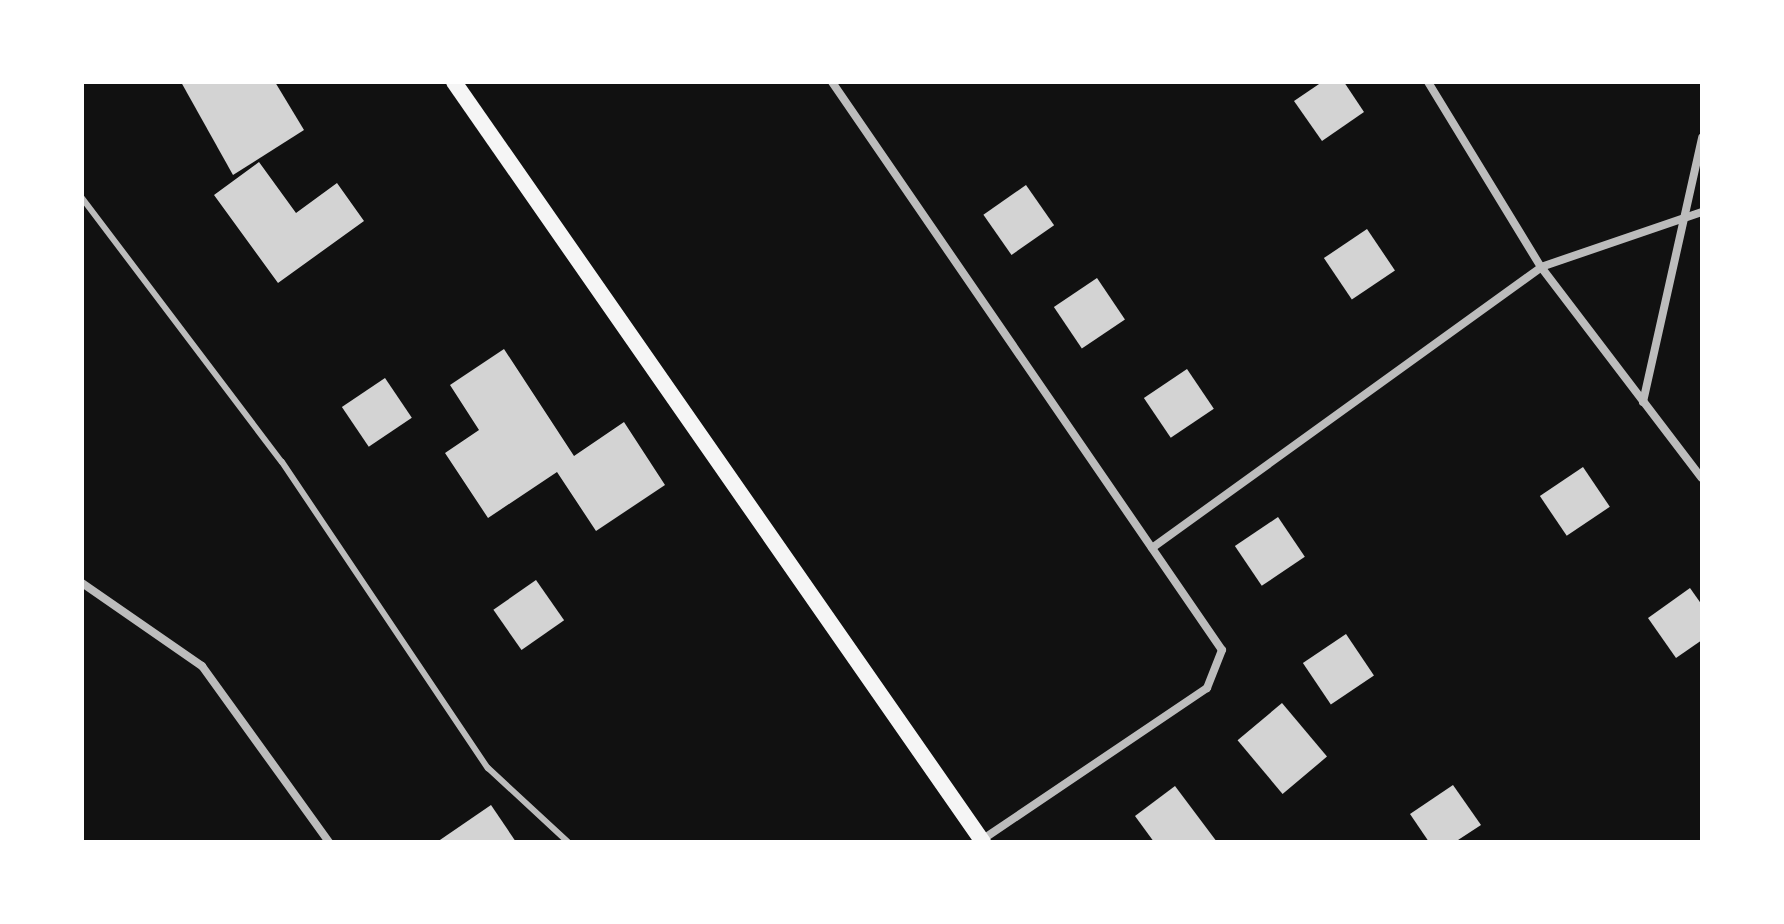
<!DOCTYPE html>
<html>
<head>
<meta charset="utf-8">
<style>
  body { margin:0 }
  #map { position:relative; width:1784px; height:924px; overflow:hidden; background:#111; font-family:Mulish,sans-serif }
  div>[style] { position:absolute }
  .building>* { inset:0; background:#d3d3d3; transform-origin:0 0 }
  .service>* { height:6px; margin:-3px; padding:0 3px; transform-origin:3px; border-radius:3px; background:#bcbcbc }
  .minor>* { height:8px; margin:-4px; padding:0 4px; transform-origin:4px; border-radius:4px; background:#bcbcbc }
  .secondary>* { height:16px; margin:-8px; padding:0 8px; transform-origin:8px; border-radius:8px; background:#f5f5f5 }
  span { translate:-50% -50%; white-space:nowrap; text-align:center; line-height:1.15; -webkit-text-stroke:8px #fff; paint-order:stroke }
  .frame { position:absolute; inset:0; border:84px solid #fff; pointer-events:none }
</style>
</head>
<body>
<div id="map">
  <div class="building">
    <i style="clip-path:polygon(181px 82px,275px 82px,304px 130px,233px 175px)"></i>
    <i style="clip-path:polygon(1322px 82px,1344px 82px,1364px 112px,1322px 141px,1294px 101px)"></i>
    <i style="clip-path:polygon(259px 162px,296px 213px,337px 183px,364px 221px,278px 283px,214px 195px)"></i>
    <i style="left:1026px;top:185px;width:49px;height:52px;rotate:55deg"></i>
    <i style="left:1367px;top:229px;width:50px;height:52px;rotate:56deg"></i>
    <i style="left:1097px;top:278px;width:50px;height:52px;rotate:56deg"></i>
    <i style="clip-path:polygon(504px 349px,574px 456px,624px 422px,665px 485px,596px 531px,557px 472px,488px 518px,445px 453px,479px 430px,450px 385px)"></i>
    <i style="left:1187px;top:369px;width:48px;height:52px;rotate:56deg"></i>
    <i style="left:385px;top:378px;width:48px;height:52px;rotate:56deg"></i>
    <i style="left:1583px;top:467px;width:48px;height:52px;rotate:56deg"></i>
    <i style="left:1278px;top:517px;width:48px;height:52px;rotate:56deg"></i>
    <i style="left:536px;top:580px;width:49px;height:52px;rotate:55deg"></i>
    <i style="clip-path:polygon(1690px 588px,1702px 605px,1702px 640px,1676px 658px,1648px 618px)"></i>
    <i style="left:1346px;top:634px;width:50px;height:52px;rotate:56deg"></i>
    <i style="left:1282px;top:703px;width:70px;height:58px;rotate:50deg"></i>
    <i style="clip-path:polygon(1453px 785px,1481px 825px,1455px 842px,1429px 842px,1410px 814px)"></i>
    <i style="clip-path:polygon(1175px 786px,1217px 842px,1154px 842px,1135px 816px)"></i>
    <i style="clip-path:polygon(491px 805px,516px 842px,437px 842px)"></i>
  </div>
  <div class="service">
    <i style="left:82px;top:198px;width:331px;rotate:52.9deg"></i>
    <i style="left:282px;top:462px;width:369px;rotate:56.1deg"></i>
    <i style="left:488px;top:768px;width:109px;rotate:42.8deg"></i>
  </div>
  <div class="minor">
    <i style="left:832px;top:82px;width:689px;rotate:55.53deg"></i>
    <i style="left:1222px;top:650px;width:41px;rotate:111.5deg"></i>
    <i style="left:1207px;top:688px;width:272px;rotate:146deg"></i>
    <i style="left:1428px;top:82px;width:217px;rotate:58.6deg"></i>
    <i style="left:1541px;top:267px;width:265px;rotate:52.7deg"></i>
    <i style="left:1643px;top:402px;width:271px;rotate:-77.4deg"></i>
    <i style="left:1152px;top:548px;width:480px;rotate:-35.8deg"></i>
    <i style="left:1541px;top:267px;width:170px;rotate:-18.9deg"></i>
    <i style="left:82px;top:583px;width:146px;rotate:34.7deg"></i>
    <i style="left:202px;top:666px;width:217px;rotate:54.2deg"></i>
  </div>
  <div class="secondary">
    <i style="left:454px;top:82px;width:926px;rotate:55.16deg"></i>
  </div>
  <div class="frame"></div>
</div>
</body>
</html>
